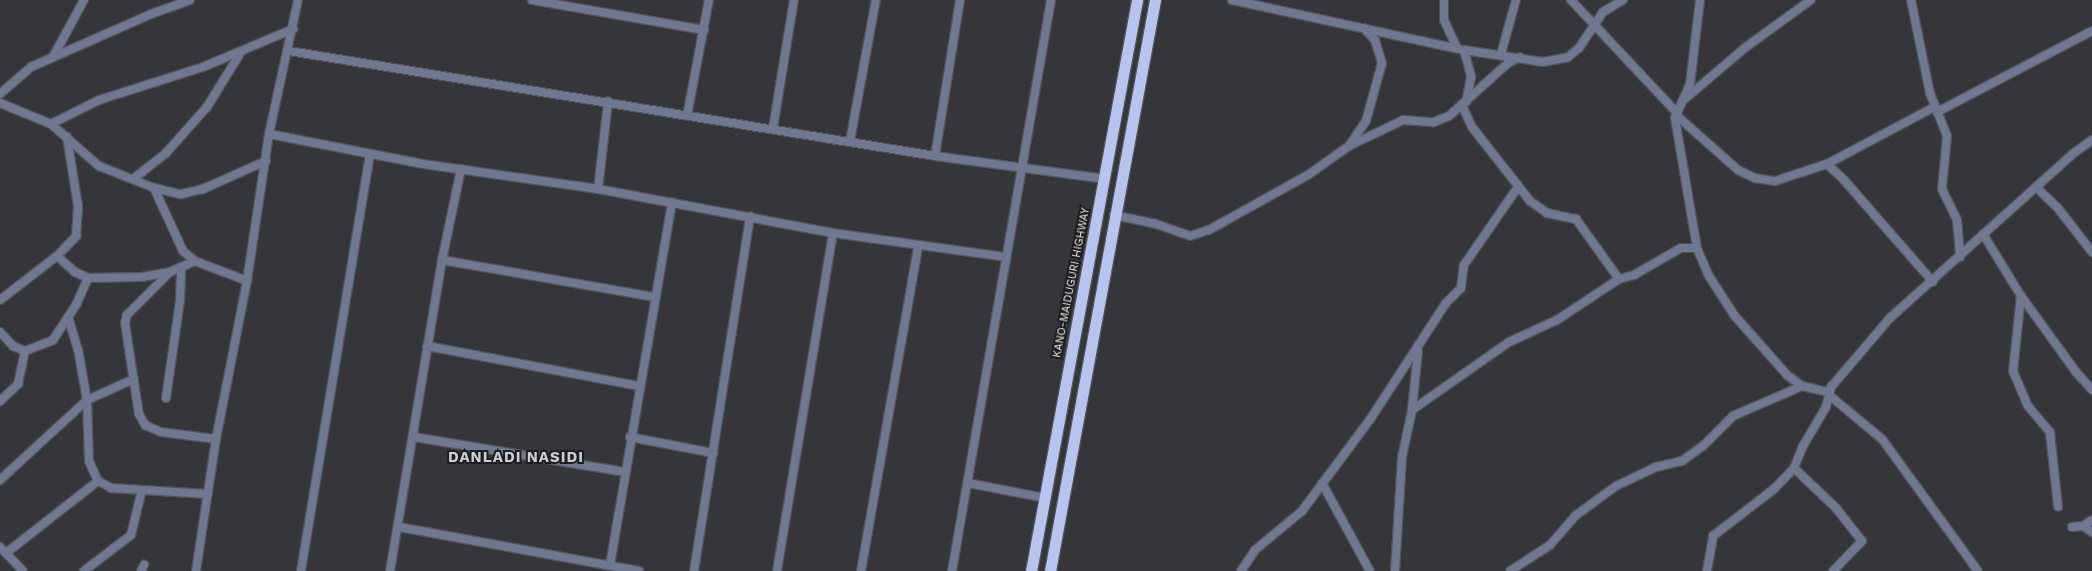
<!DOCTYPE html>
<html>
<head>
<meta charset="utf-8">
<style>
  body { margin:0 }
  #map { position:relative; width:2092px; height:571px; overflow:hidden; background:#35363a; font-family:"Work Sans",sans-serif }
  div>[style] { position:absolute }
  .roads { filter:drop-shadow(1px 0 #525357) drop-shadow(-1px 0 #525357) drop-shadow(0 1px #525357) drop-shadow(0 -1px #525357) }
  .minor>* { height:8px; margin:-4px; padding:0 4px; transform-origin:4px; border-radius:4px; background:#707790 }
  .trunk>* { height:11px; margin:-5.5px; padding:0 5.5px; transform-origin:5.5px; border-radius:5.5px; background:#b8c4f0 }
  span { translate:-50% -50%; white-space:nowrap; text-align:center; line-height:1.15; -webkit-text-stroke:4px #1d1d1f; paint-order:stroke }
  .street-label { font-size:11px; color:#edeef1 }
  .district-label { font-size:15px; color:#cbcdd2; font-weight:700; letter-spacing:1px }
</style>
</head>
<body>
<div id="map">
  <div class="roads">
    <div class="minor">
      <i style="left:532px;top:0;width:175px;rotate:9.9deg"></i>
      <i style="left:1232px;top:0;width:237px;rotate:12.2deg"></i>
      <i style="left:1464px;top:50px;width:80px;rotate:8.6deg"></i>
      <i style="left:1543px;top:62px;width:25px;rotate:-11deg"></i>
      <i style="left:1568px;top:57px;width:14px;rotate:-39deg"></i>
      <i style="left:1579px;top:48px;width:43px;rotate:-56.3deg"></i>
      <i style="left:1603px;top:12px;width:23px;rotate:-31deg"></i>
      <i style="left:1444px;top:0;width:20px;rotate:90deg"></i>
      <i style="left:1444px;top:20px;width:31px;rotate:65deg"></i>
      <i style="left:1571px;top:0;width:155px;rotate:46.8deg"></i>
      <i style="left:1700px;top:0;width:85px;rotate:96.8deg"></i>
      <i style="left:1690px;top:84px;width:37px;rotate:114deg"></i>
      <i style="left:1675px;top:118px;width:132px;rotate:80.4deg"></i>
      <i style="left:1697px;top:248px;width:30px;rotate:67deg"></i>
      <i style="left:1709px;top:276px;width:46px;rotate:57.3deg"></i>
      <i style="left:1734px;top:315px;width:80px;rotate:48.5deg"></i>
      <i style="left:1787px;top:375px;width:19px;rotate:36deg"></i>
      <i style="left:1802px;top:386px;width:28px;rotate:13deg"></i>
      <i style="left:1911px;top:0;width:95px;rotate:78.5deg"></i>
      <i style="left:1930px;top:93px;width:46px;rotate:68.4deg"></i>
      <i style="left:1947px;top:136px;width:53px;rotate:95.4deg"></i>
      <i style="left:1942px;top:189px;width:34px;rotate:64deg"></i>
      <i style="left:1957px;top:220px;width:37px;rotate:85deg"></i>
      <i style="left:1464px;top:50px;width:28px;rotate:75deg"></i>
      <i style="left:1471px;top:77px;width:25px;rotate:101deg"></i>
      <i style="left:289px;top:51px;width:654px;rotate:9.23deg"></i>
      <i style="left:935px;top:156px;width:172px;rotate:7.7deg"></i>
      <i style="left:1501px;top:54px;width:56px;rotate:-74.5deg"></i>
      <i style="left:53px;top:57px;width:65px;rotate:-61.5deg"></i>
      <i style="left:0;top:94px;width:41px;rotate:-41.1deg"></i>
      <i style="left:31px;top:67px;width:131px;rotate:-23.8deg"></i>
      <i style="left:151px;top:14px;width:41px;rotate:-19.7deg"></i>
      <i style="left:1686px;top:98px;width:79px;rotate:-40.4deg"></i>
      <i style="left:1746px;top:47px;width:80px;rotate:-35.9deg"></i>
      <i style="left:0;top:103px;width:55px;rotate:22.4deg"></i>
      <i style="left:51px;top:124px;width:64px;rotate:41.2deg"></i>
      <i style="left:99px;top:166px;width:59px;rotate:21.8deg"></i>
      <i style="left:154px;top:188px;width:28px;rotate:13deg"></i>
      <i style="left:181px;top:194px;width:23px;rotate:-13deg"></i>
      <i style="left:203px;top:189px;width:69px;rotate:-24deg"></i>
      <i style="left:1462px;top:105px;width:24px;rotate:66deg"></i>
      <i style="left:1472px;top:127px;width:94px;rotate:51.9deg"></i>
      <i style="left:1530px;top:201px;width:21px;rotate:35deg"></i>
      <i style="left:1547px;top:213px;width:30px;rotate:12deg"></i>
      <i style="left:1576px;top:219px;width:74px;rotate:54.4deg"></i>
      <i style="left:1937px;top:112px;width:175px;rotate:-27.6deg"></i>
      <i style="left:1676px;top:115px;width:83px;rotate:41.6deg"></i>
      <i style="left:1738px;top:170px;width:19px;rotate:25deg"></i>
      <i style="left:1755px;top:178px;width:20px;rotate:9deg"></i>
      <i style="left:1775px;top:181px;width:55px;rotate:-18.1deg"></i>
      <i style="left:1827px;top:164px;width:121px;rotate:-28deg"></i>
      <i style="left:687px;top:116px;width:118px;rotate:-79.3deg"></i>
      <i style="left:51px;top:124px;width:54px;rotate:-26.6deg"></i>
      <i style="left:99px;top:100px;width:109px;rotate:-17.6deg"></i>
      <i style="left:203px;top:67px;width:98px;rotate:-22.9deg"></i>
      <i style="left:773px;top:128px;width:130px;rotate:-80.7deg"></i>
      <i style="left:269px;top:134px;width:157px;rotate:11deg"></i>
      <i style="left:423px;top:164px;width:177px;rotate:8.1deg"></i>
      <i style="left:598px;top:189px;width:88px;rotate:-83.4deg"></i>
      <i style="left:850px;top:141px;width:143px;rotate:-79.6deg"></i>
      <i style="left:1349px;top:146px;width:60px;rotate:-25.7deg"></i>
      <i style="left:1403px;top:120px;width:31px;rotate:4deg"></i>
      <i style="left:1434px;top:122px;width:16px;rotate:-22deg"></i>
      <i style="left:1449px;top:116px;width:79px;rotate:-41.9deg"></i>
      <i style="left:1508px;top:63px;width:13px;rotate:-27deg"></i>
      <i style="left:935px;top:156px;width:158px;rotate:-80.9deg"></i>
      <i style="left:1827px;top:164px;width:23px;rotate:43deg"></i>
      <i style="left:1844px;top:180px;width:135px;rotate:48.9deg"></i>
      <i style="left:133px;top:179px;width:42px;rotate:-38.2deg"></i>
      <i style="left:166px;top:153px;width:62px;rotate:-48.3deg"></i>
      <i style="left:207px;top:107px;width:65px;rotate:-58.3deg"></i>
      <i style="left:2036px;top:187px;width:29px;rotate:44deg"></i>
      <i style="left:2057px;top:207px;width:57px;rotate:52.1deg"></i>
      <i style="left:154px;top:188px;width:69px;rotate:65.3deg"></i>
      <i style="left:183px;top:251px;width:16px;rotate:40deg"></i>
      <i style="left:195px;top:261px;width:56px;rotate:21deg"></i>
      <i style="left:598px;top:189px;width:239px;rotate:10.6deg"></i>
      <i style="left:833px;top:233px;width:175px;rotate:7.9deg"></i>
      <i style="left:1114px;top:215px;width:40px;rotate:12deg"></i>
      <i style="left:1153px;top:223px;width:39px;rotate:19deg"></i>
      <i style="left:1190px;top:236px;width:20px;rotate:-18deg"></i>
      <i style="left:1209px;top:230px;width:113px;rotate:-29.1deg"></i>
      <i style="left:1308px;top:175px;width:50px;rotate:-35.3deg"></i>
      <i style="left:1349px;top:146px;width:30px;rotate:-56deg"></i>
      <i style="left:1366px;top:121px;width:60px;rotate:-74.6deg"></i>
      <i style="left:1382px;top:63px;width:24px;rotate:-107deg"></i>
      <i style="left:1375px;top:40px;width:16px;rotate:-133deg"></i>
      <i style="left:1983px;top:234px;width:73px;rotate:58.5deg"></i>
      <i style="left:2021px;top:296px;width:94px;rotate:54.1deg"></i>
      <i style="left:2076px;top:372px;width:24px;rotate:48deg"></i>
      <i style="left:57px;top:256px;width:24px;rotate:42deg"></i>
      <i style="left:75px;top:272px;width:14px;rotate:25deg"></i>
      <i style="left:88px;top:278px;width:54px;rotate:-1.1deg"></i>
      <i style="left:142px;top:277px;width:28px;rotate:-10deg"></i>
      <i style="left:170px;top:272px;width:27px;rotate:-24deg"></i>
      <i style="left:442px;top:260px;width:215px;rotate:9.9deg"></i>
      <i style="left:170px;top:272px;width:61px;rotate:135deg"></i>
      <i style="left:127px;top:315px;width:8px;rotate:104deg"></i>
      <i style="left:125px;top:323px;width:92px;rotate:81.3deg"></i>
      <i style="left:139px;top:414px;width:13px;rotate:61deg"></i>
      <i style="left:145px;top:425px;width:17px;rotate:24deg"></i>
      <i style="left:161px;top:432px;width:55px;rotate:7.3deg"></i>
      <i style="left:2021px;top:296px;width:75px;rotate:96.1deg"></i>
      <i style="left:2013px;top:371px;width:38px;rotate:67deg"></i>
      <i style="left:2028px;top:406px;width:34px;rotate:50deg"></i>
      <i style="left:2050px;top:432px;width:75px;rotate:83.9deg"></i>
      <i style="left:0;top:300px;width:72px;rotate:-37.7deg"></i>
      <i style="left:57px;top:256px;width:28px;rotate:-46deg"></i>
      <i style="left:76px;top:236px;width:30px;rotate:-86deg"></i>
      <i style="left:78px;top:206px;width:70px;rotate:-99.1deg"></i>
      <i style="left:68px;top:317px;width:34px;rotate:73deg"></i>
      <i style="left:78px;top:349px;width:52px;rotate:80deg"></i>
      <i style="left:87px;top:400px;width:61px;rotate:88.1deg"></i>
      <i style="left:89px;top:461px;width:22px;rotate:66deg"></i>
      <i style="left:98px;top:481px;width:15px;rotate:28deg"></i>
      <i style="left:111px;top:488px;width:97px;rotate:3.5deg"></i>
      <i style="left:0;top:332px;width:19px;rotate:47deg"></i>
      <i style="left:13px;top:346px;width:13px;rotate:23deg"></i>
      <i style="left:25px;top:351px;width:30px;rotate:-21deg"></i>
      <i style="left:53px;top:340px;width:42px;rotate:-56.7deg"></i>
      <i style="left:76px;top:305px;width:30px;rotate:-66deg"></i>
      <i style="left:427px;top:346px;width:216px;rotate:10.7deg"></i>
      <i style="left:1829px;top:395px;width:69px;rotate:39.7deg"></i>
      <i style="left:1882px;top:439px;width:163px;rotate:54deg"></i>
      <i style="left:166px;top:398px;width:98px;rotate:-81.8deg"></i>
      <i style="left:180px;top:301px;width:34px;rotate:-88deg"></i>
      <i style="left:0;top:401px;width:25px;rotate:-43deg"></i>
      <i style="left:18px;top:384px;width:34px;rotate:-78deg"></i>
      <i style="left:1412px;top:410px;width:118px;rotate:-35deg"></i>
      <i style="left:1509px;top:342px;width:53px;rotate:-24.6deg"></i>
      <i style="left:1557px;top:320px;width:74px;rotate:-33.5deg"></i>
      <i style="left:1619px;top:279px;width:16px;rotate:-15deg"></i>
      <i style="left:1634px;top:275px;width:54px;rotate:-29.9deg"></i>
      <i style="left:1681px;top:248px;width:16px"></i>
      <i style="left:414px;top:437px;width:214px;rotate:9.4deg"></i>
      <i style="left:630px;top:437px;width:85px;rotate:10.9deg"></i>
      <i style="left:1794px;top:468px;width:58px;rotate:43.6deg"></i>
      <i style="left:1836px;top:508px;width:42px;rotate:51.8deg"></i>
      <i style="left:1862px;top:541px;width:42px;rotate:134deg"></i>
      <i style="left:0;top:480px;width:118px;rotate:-42.6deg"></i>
      <i style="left:87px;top:400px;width:51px;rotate:-24.1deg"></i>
      <i style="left:968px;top:483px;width:78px;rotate:11deg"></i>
      <i style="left:1322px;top:483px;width:100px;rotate:61.4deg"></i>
      <i style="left:2083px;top:526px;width:11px;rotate:34deg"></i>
      <i style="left:399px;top:527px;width:244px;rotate:10.4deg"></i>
      <i style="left:2072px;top:527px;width:11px;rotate:-5deg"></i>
      <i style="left:2083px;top:526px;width:11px;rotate:-34deg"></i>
      <i style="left:0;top:547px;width:33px;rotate:46deg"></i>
      <i style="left:6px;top:553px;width:117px;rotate:-38deg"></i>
      <i style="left:610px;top:565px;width:368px;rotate:-80.3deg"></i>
      <i style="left:84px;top:571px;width:59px;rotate:-37.5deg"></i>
      <i style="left:131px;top:535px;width:46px;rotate:-76.3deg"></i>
      <i style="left:141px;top:571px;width:7px;rotate:-63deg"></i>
      <i style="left:196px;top:571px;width:134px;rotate:-81.4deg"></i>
      <i style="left:216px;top:439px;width:161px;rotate:-78.9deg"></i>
      <i style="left:247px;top:281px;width:149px;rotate:-81.5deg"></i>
      <i style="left:269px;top:134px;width:137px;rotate:-77.8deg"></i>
      <i style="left:301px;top:571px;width:423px;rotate:-80.6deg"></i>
      <i style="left:390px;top:571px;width:315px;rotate:-80.5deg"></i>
      <i style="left:442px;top:260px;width:93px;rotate:-78.2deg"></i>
      <i style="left:694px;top:571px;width:359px;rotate:-81deg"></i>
      <i style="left:777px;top:571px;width:343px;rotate:-80.6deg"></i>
      <i style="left:861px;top:571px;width:329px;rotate:-80deg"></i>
      <i style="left:952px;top:571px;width:580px;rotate:-80.16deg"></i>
      <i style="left:1241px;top:571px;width:25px;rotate:-56deg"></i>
      <i style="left:1255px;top:550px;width:61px;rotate:-39.7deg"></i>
      <i style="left:1302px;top:511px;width:116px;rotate:-53.4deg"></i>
      <i style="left:1371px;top:418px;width:137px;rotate:-56.9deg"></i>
      <i style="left:1446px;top:303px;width:21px;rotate:-45deg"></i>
      <i style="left:1461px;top:288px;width:23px;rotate:-83deg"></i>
      <i style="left:1464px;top:265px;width:95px;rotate:-55.3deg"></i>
      <i style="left:1395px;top:571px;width:114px;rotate:-86.5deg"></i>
      <i style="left:1402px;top:457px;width:48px;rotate:-78deg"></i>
      <i style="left:1412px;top:410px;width:59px;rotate:-84.2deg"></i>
      <i style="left:1510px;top:571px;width:48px;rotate:-33deg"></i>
      <i style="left:1550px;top:545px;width:38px;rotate:-49deg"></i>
      <i style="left:1575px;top:516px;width:51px;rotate:-36.2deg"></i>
      <i style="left:1616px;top:486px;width:44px;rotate:-25.4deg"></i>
      <i style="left:1656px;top:467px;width:27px;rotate:-13deg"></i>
      <i style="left:1682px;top:461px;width:26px;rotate:-36deg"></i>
      <i style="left:1703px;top:446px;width:42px;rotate:-45deg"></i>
      <i style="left:1733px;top:416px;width:75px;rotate:-23.5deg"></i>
      <i style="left:1707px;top:571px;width:36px;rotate:-80deg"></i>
      <i style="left:1713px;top:536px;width:77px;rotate:-37.6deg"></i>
      <i style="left:1774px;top:489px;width:29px;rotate:-46deg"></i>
      <i style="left:1794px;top:468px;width:24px;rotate:-68deg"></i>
      <i style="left:1803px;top:446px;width:45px;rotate:-59.5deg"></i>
      <i style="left:1826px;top:407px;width:21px;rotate:-76deg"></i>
      <i style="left:1831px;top:387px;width:91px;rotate:-49.5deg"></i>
      <i style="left:1890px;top:318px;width:247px;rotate:-41.9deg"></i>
      <i style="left:2074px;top:153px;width:22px;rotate:-36deg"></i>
    </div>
    <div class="trunk">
      <i style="left:1031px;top:571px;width:581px;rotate:-79.48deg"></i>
      <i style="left:1050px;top:571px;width:581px;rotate:-79.58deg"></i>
    </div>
  </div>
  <div class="street-label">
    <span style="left:1072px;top:283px;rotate:-79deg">KANO-MAIDUGURI HIGHWAY</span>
  </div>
  <div class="district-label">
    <span style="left:516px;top:458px">DANLADI NASIDI</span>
  </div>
</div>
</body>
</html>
